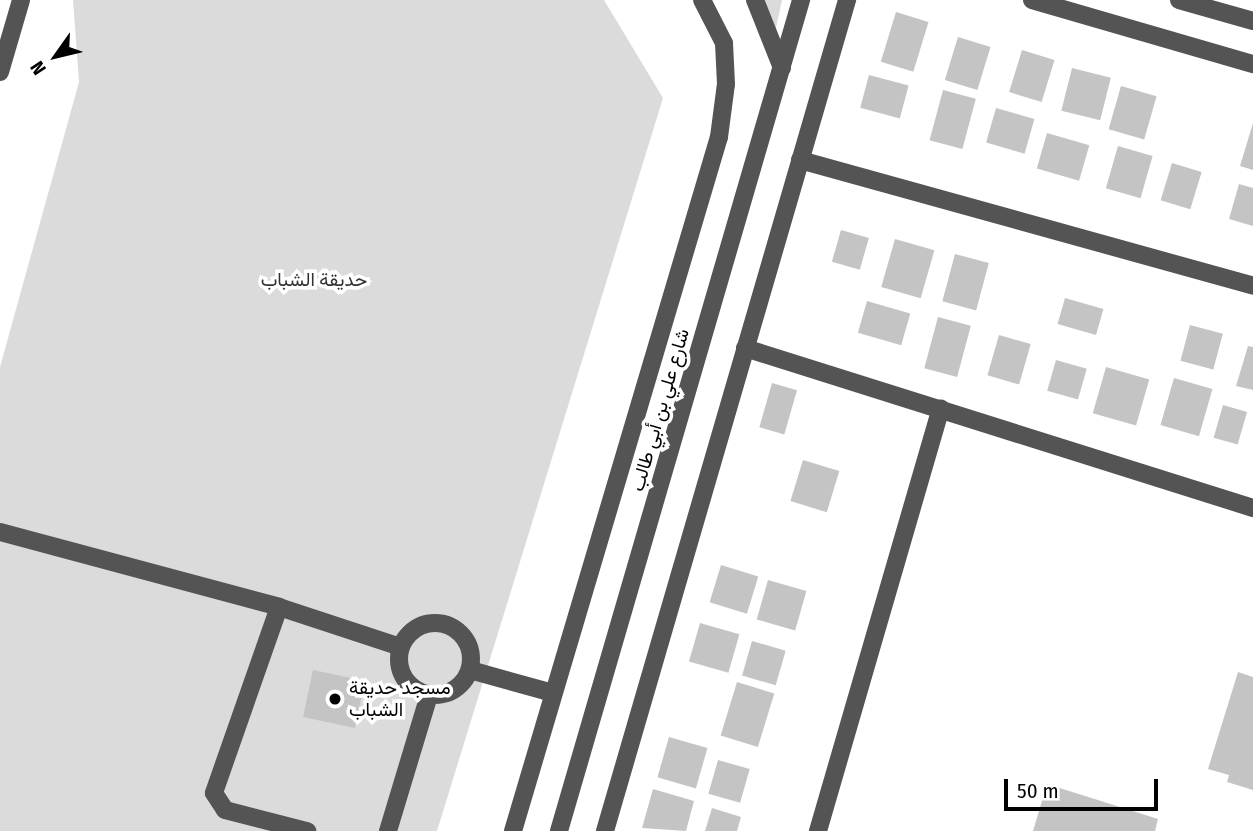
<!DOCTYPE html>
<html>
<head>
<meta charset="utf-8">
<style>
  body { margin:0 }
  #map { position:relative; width:1253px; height:831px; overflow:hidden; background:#fff; font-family:"Fira Sans Condensed",Vazirmatn,sans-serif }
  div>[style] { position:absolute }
  .green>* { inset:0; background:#dbdbdb }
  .building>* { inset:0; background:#c4c4c4; transform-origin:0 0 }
  .minor>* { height:18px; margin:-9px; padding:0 9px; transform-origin:9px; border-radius:9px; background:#545454 }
  .minor>.ring { margin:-9px; padding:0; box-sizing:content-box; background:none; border:18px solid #545454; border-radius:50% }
  .dots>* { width:19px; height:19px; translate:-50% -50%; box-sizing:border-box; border:4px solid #fff; border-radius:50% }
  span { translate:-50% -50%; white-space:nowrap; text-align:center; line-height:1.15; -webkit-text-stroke:7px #fff; paint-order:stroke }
  .park-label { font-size:19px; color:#323232 }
  .street-label { font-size:19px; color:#000 }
  .poi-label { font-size:19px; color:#000 }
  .left { translate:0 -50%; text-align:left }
  .north { position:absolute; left:21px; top:21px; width:70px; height:70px; -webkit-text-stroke:5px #fff; paint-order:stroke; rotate:236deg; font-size:19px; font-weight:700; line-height:28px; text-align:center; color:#000 }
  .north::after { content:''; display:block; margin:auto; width:24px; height:32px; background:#000; clip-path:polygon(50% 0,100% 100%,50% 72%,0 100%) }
  .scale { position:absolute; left:1004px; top:779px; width:154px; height:32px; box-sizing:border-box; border:4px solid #000; border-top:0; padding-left:9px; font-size:21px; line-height:24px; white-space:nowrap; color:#000; -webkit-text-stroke:5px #fff; paint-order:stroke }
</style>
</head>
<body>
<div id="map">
  <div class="green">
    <i style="clip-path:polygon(73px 0,604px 0,663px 98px,437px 831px,0 831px,0 367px,79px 82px)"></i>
    <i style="clip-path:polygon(763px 0,782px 0,775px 32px)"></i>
  </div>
  <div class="building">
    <i style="left:896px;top:12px;width:34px;height:52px;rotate:17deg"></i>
    <i style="left:958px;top:37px;width:34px;height:45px;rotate:17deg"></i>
    <i style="left:1022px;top:50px;width:34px;height:44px;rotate:17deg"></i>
    <i style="left:1072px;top:68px;width:40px;height:44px;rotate:14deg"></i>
    <i style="left:869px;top:75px;width:41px;height:34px;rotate:15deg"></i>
    <i style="left:1121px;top:86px;width:37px;height:45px;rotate:16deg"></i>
    <i style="left:943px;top:90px;width:34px;height:52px;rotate:15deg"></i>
    <i style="left:996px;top:108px;width:40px;height:36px;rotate:16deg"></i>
    <i style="clip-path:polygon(1253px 123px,1253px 170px,1240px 166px)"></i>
    <i style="left:1047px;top:133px;width:44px;height:37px;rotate:16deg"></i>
    <i style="left:1118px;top:146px;width:36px;height:44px;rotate:16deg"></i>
    <i style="left:1172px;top:163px;width:31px;height:39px;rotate:17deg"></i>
    <i style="clip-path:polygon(1239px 184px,1253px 188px,1253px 226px,1229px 219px)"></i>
    <i style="left:841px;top:230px;width:29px;height:33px;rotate:16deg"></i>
    <i style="left:895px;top:239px;width:41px;height:50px;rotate:16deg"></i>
    <i style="left:955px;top:254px;width:35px;height:49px;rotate:15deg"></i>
    <i style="left:1065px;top:298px;width:40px;height:27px;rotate:16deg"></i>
    <i style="left:867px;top:301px;width:45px;height:33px;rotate:16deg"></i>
    <i style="left:938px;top:317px;width:34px;height:53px;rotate:15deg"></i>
    <i style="left:1190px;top:325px;width:34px;height:37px;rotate:15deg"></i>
    <i style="left:999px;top:335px;width:33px;height:42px;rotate:16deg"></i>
    <i style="clip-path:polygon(1248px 346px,1253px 347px,1253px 390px,1236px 386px)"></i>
    <i style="left:1056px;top:360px;width:32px;height:32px;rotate:16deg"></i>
    <i style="left:1106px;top:367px;width:45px;height:48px;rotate:16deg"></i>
    <i style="left:1174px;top:378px;width:40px;height:49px;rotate:16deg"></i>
    <i style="left:772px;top:383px;width:26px;height:46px;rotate:16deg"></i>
    <i style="left:1223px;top:405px;width:25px;height:34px;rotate:16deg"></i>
    <i style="left:803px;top:460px;width:38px;height:43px;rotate:17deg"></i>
    <i style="left:721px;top:565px;width:39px;height:39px;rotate:17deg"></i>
    <i style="left:768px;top:580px;width:40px;height:41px;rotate:16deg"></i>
    <i style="left:700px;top:623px;width:41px;height:40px;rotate:16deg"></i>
    <i style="left:752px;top:641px;width:35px;height:36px;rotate:16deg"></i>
    <i style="left:313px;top:670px;width:53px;height:48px;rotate:12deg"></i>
    <i style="clip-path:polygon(1238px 672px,1253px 677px,1253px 790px,1227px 782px,1229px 775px,1208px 769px)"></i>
    <i style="left:737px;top:682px;width:39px;height:56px;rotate:17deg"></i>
    <i style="left:669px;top:737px;width:40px;height:42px;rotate:16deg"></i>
    <i style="left:718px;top:760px;width:33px;height:35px;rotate:16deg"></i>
    <i style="clip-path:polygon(1047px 784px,1158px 819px,1155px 831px,1033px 831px)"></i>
    <i style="clip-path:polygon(653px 789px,694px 801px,686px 831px,642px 828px)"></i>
    <i style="clip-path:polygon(712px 808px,741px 817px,737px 831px,705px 831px)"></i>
  </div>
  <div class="minor">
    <i style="left:755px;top:0;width:73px;rotate:68.3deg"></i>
    <i style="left:1032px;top:0;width:230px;rotate:16.2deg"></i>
    <i style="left:1179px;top:0;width:77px;rotate:15.8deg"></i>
    <i style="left:0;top:72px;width:75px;rotate:-73.7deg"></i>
    <i style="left:800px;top:160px;width:470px;rotate:15.5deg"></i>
    <i style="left:745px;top:348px;width:533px;rotate:17.48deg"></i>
    <i style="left:0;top:532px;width:289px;rotate:15deg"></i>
    <i style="left:279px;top:607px;width:197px;rotate:109.3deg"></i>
    <i style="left:214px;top:793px;width:20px;rotate:57deg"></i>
    <i style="left:225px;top:810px;width:85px;rotate:14.4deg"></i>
    <i style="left:279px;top:607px;width:128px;rotate:18.2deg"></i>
    <i class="ring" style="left:399px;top:623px;width:54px;height:54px"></i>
    <i style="left:470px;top:670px;width:86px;rotate:15.5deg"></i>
    <i style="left:388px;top:831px;width:142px;rotate:-73.2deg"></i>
    <i style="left:513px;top:831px;width:724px;rotate:-73.47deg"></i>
    <i style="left:719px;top:137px;width:53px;rotate:-82.5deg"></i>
    <i style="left:726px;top:84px;width:41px;rotate:-92.8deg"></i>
    <i style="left:724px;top:43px;width:48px;rotate:-117.1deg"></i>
    <i style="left:559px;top:831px;width:866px;rotate:-73.76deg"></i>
    <i style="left:605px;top:831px;width:866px;rotate:-73.76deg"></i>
    <i style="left:818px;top:831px;width:440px;rotate:-73.8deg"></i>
  </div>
  <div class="dots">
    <i style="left:335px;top:699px;background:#000"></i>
  </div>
  <div class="park-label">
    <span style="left:314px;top:280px">حديقة الشباب</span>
  </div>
  <div class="street-label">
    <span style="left:660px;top:410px;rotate:-74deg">شارع علي بن أبي طالب</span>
  </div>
  <div class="poi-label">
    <span class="left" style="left:349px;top:699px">مسجد حديقة<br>الشباب</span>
  </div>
  <div class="north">N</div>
  <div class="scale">50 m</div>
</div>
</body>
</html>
